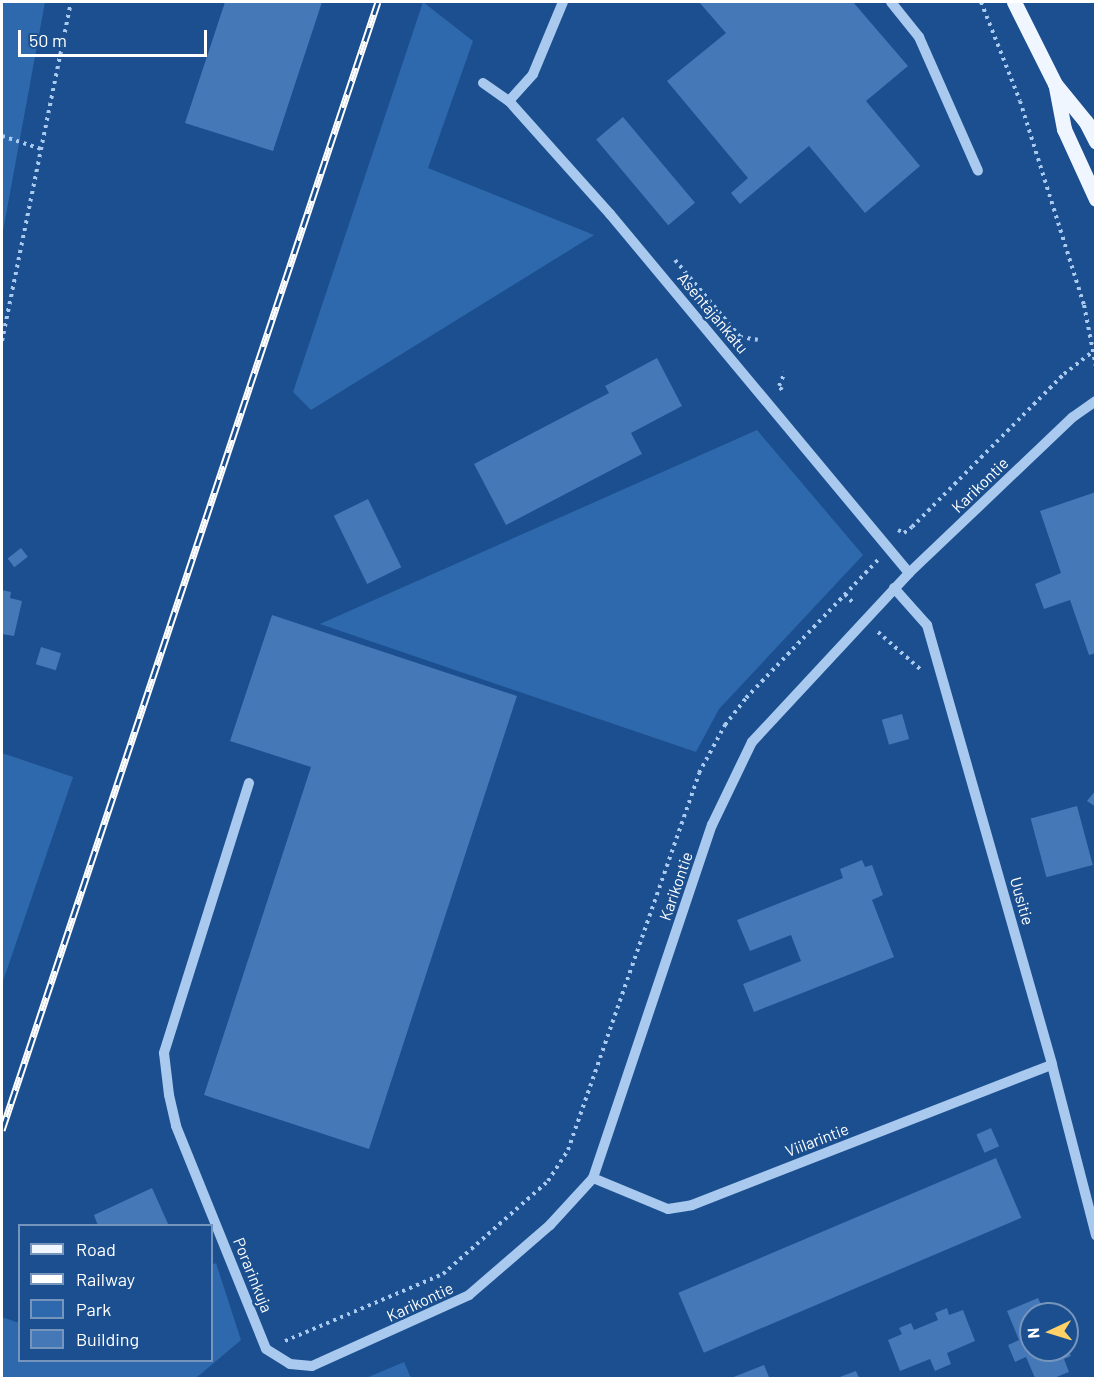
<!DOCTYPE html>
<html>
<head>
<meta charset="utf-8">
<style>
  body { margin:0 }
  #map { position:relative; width:1097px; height:1380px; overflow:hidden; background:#1b4f8f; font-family:Barlow,sans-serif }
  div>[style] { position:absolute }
  .green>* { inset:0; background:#2e69ad }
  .building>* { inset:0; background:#4478b7; transform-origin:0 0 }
  .path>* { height:4px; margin-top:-2px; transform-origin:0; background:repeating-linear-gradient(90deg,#a9c9ee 0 3px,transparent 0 7.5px) }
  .minor>* { height:10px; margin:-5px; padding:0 5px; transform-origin:5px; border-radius:5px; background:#a9c9ee }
  .major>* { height:15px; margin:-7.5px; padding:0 7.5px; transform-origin:7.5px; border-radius:7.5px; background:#f0f6ff }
  .rail>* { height:7px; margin-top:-3.5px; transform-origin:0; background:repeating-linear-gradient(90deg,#1b4f8f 0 14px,#fff 0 28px); box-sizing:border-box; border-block:2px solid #fff }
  span { translate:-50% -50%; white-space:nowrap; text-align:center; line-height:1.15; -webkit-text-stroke:5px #1b4f8f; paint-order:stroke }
  .street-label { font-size:16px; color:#fff }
  .frame { position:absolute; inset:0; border:3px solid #fff; pointer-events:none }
  .legend { position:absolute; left:18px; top:1224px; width:195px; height:138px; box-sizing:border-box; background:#1b4f8f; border:2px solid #7695bc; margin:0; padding:8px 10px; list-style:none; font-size:18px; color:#fff }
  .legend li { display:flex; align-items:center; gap:12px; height:30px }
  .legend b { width:30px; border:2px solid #7695bc }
  .north { position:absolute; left:1019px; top:1302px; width:60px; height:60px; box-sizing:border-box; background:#1b4f8f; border:2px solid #7695bc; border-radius:50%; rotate:266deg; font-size:16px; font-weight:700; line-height:24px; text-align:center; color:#fff }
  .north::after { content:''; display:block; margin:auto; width:21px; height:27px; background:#ffd166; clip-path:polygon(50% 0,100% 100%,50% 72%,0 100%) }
  .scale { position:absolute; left:18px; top:30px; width:189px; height:27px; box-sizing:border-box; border:3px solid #fff; border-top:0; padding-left:8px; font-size:18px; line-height:21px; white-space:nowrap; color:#fff; -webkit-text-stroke:4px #1b4f8f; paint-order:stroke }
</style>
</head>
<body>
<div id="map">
  <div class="green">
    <i style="clip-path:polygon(45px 2px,3px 231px,2px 236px,2px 3px)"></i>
    <i style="clip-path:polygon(423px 2px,473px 41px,428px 168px,594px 235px,311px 410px,293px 392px)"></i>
    <i style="clip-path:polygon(757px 430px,863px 555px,719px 709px,696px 752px,320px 624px)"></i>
    <i style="clip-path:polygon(2px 753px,73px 777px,2px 984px)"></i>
    <i style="clip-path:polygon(216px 1263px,241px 1340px,196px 1378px,2px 1378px,2px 1317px,19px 1323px,20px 1360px,212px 1360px,212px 1265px)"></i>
    <i style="clip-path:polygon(404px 1362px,411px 1378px,366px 1378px)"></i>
  </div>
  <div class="building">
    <i style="clip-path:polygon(225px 2px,322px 2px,273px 151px,185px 123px)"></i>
    <i style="clip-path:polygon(699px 2px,853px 2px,908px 66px,866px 101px,920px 166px,865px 213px,809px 146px,740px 204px,731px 193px,748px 178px,667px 81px,726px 33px)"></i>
    <i style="left:623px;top:117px;width:112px;height:35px;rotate:50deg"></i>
    <i style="clip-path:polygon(657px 358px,682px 406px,631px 433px,642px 454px,506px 525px,474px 464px,609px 393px,605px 386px)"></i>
    <i style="clip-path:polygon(1096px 492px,1096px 653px,1089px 655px,1070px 600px,1044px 609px,1035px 584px,1061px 573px,1040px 511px)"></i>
    <i style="left:368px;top:499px;width:76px;height:38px;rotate:64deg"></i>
    <i style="left:21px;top:548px;width:11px;height:17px;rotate:52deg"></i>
    <i style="clip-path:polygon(2px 590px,11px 592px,10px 598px,22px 601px,14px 636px,2px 634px)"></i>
    <i style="clip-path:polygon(272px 615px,517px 696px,369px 1149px,204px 1095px,311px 767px,230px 741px)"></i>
    <i style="left:41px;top:647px;width:21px;height:18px;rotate:17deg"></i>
    <i style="left:902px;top:714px;width:26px;height:21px;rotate:74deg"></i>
    <i style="clip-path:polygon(1096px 790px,1096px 807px,1087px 801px)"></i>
    <i style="left:1077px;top:806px;width:61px;height:48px;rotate:75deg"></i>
    <i style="clip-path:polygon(862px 860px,865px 867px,872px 865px,883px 895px,872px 900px,894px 957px,754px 1012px,743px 984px,801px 961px,791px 935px,750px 951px,737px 920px,843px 878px,840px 869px)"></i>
    <i style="left:991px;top:1128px;width:20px;height:16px;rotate:66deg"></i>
    <i style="left:996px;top:1158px;width:65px;height:345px;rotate:67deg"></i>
    <i style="clip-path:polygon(152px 1188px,169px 1226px,98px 1226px,94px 1215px)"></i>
    <i style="clip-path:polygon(1038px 1298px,1044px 1311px,1050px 1308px,1053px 1314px,1031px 1314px,1031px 1350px,1068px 1350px,1071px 1356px,1064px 1359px,1069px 1372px,1054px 1378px,1035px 1378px,1026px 1357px,1015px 1362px,1008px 1345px,1019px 1340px,1007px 1311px)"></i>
    <i style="clip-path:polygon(947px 1308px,949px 1315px,963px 1310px,975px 1341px,947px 1353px,951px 1364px,935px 1371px,930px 1359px,900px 1371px,888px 1340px,902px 1334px,899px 1328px,911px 1323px,914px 1330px,938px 1320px,935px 1313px)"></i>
    <i style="clip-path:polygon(764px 1365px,769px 1377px,765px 1378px,731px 1378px)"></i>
    <i style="clip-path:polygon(856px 1371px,859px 1378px,837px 1378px)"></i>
  </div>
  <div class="path">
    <i style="left:981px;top:2px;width:106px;rotate:68.5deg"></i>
    <i style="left:1020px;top:101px;width:214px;rotate:72.6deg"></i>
    <i style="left:1084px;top:305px;width:63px;rotate:79deg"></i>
    <i style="left:2px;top:136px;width:41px;rotate:18.4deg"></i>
    <i style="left:675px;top:260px;width:101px;rotate:49.8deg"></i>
    <i style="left:740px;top:337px;width:18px;rotate:9deg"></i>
    <i style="left:2px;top:341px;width:346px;rotate:-78.5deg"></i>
    <i style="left:782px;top:390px;width:5px;rotate:-127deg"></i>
    <i style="left:779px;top:386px;width:15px;rotate:-67deg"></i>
    <i style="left:898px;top:530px;width:7px;rotate:27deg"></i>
    <i style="left:904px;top:533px;width:10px;rotate:-37deg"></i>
    <i style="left:912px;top:527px;width:216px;rotate:-45.2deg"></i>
    <i style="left:1064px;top:374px;width:34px;rotate:-38deg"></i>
    <i style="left:845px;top:594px;width:15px;rotate:48deg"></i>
    <i style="left:878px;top:632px;width:56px;rotate:41.4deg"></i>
    <i style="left:285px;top:1341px;width:172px;rotate:-23deg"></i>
    <i style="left:443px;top:1274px;width:140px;rotate:-41.5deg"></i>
    <i style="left:548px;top:1181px;width:37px;rotate:-57deg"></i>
    <i style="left:568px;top:1150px;width:399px;rotate:-70.8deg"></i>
    <i style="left:699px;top:773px;width:55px;rotate:-61.6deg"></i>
    <i style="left:725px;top:725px;width:34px;rotate:-52deg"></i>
    <i style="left:746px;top:698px;width:191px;rotate:-46.3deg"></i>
  </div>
  <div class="minor">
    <i style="left:891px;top:2px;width:45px;rotate:51.3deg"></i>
    <i style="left:919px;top:37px;width:146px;rotate:66.2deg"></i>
    <i style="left:483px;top:83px;width:32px;rotate:35deg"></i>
    <i style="left:509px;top:101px;width:152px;rotate:48.2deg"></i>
    <i style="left:610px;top:214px;width:467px;rotate:50.2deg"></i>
    <i style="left:509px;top:101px;width:36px;rotate:-48deg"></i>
    <i style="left:533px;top:74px;width:78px;rotate:-67.4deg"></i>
    <i style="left:894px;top:588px;width:50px;rotate:48.3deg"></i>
    <i style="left:927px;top:625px;width:457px;rotate:74.1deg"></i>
    <i style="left:1052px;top:1065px;width:176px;rotate:75.5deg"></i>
    <i style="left:249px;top:783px;width:283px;rotate:107.5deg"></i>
    <i style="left:164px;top:1053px;width:42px;rotate:83.2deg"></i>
    <i style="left:169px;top:1095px;width:32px;rotate:77deg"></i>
    <i style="left:176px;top:1126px;width:240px;rotate:68deg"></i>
    <i style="left:266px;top:1349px;width:28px;rotate:32deg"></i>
    <i style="left:290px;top:1364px;width:22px;rotate:5deg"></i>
    <i style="left:312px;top:1366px;width:172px;rotate:-24.3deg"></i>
    <i style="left:469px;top:1295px;width:107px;rotate:-40.8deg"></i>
    <i style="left:550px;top:1225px;width:64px;rotate:-47.5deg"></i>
    <i style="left:593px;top:1178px;width:373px;rotate:-71.4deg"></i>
    <i style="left:712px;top:825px;width:92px;rotate:-64.3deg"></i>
    <i style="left:752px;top:742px;width:231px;rotate:-47.1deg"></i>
    <i style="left:909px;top:573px;width:226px;rotate:-43.6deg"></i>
    <i style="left:1073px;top:417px;width:28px;rotate:-35deg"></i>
    <i style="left:593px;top:1178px;width:81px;rotate:22.5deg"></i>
    <i style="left:668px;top:1209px;width:24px;rotate:-9deg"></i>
    <i style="left:692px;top:1205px;width:386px;rotate:-21.3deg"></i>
  </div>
  <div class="major">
    <i style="left:1014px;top:2px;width:92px;rotate:63.4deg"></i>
    <i style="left:1055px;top:84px;width:49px;rotate:50.8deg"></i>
    <i style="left:1086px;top:122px;width:22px;rotate:63deg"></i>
    <i style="left:1056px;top:87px;width:43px;rotate:79.2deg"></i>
    <i style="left:1064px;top:129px;width:77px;rotate:65.4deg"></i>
  </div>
  <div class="rail">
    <i style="left:2px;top:1130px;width:1189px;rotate:-71.57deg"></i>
  </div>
  <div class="street-label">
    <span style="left:713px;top:313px;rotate:50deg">Asentajankatu</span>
    <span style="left:980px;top:485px;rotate:-44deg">Karikontie</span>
    <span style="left:676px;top:886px;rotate:-71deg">Karikontie</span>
    <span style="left:1022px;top:901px;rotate:74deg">Uusitie</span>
    <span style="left:817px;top:1140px;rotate:-21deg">Viilarintie</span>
    <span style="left:253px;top:1275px;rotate:68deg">Porarinkuja</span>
    <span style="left:420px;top:1302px;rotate:-25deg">Karikontie</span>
  </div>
  <div class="frame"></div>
  <ul class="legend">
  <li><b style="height:8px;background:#f0f6ff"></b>Road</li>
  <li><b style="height:8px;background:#fff"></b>Railway</li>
  <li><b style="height:16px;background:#2e69ad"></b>Park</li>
  <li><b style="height:16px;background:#4478b7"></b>Building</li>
  </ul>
  <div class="north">N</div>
  <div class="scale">50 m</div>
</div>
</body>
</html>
